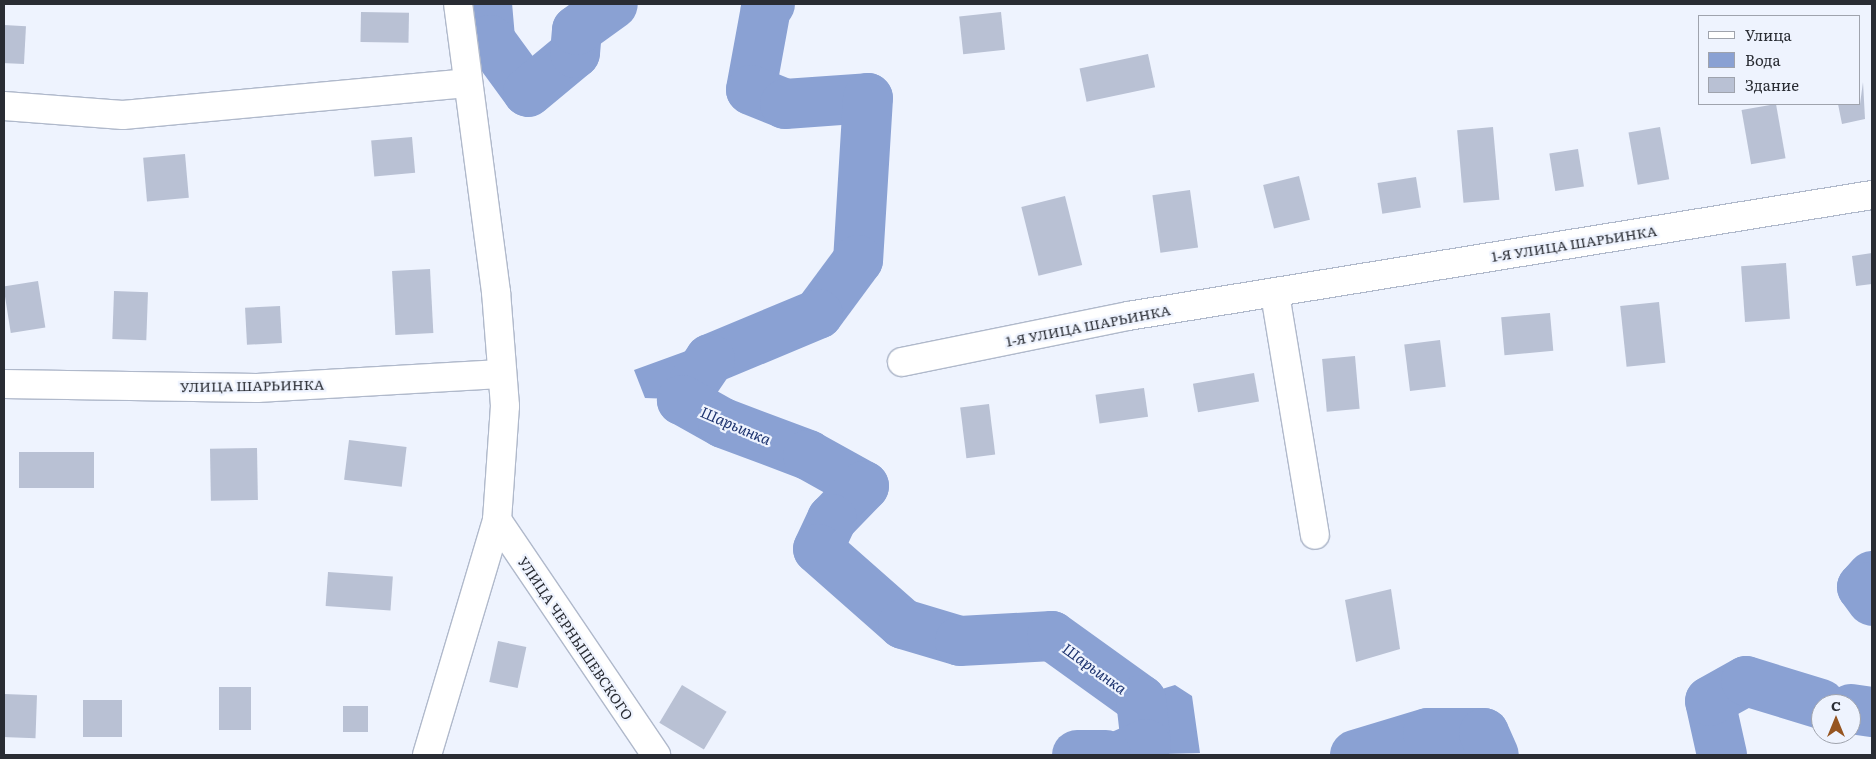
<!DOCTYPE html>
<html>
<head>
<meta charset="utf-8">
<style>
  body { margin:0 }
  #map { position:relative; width:1876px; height:759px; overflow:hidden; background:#eef3fe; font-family:Literata,serif }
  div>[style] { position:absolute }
  .water>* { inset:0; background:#8aa1d3 }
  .river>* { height:50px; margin:-25px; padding:0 25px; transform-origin:25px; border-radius:25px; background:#8aa1d3 }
  .building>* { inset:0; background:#b9c1d4; transform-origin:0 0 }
  .roads { filter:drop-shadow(1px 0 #b0b9cb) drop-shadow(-1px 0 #b0b9cb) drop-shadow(0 1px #b0b9cb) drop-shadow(0 -1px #b0b9cb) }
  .minor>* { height:28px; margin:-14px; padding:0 14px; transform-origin:14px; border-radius:14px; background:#fff }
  span { translate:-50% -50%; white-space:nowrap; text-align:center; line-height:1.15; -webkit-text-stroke:4.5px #eef3fe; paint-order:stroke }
  .street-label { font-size:14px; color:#292c33 }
  .water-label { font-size:15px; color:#1d336f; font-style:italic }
  .frame { position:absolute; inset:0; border:5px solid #292c33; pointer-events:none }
  .legend { position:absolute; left:1698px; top:15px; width:162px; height:90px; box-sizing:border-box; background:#eef3fe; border:1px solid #9fa3ad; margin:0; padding:6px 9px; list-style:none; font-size:15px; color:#292c33 }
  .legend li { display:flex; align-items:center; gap:10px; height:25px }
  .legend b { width:25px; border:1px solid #9fa3ad }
  .north { position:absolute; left:1811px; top:694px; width:50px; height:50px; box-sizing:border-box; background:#eef3fe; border:1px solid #9fa3ad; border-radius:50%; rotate:0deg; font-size:14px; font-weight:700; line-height:20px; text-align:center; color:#292c33 }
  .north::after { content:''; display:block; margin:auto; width:18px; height:22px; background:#965521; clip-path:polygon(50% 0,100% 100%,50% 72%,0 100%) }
</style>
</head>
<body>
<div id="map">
  <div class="water">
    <i style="clip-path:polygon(689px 350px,715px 382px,699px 400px,645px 398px,634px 370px)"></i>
    <i style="clip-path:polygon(1175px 685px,1192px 696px,1200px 753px,1127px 755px,1128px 740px,1146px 744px,1149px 693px)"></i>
  </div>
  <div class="river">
    <i style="left:487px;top:4px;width:36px;rotate:85deg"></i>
    <i style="left:490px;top:40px;width:64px;rotate:53.8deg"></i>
    <i style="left:528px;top:92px;width:61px;rotate:-39.7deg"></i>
    <i style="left:575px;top:53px;width:23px;rotate:-85deg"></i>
    <i style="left:577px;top:30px;width:44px;rotate:-35.8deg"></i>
    <i style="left:770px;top:4px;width:6px;rotate:135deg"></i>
    <i style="left:766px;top:8px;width:83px;rotate:100.4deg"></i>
    <i style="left:751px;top:90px;width:37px;rotate:22deg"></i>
    <i style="left:785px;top:104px;width:83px;rotate:-4.1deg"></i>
    <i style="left:868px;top:98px;width:162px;rotate:93.5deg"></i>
    <i style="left:858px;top:260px;width:67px;rotate:126.5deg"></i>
    <i style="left:818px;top:314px;width:117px;rotate:157.4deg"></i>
    <i style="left:710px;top:359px;width:50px;rotate:124.3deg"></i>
    <i style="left:682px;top:400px;width:47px;rotate:29.3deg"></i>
    <i style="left:723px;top:423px;width:91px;rotate:20.6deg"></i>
    <i style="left:808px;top:455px;width:64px;rotate:29deg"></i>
    <i style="left:864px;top:486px;width:46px;rotate:134.1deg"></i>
    <i style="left:832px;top:519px;width:33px;rotate:115deg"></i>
    <i style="left:818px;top:549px;width:113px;rotate:41.4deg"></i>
    <i style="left:903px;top:624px;width:59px;rotate:16.6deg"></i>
    <i style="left:960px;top:641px;width:92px;rotate:-3.1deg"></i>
    <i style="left:1052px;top:636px;width:110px;rotate:35.7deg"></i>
    <i style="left:1141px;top:700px;width:44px;rotate:83.5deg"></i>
    <i style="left:1146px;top:744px;width:27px;rotate:156deg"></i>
    <i style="left:1872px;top:576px;width:15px;rotate:132deg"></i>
    <i style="left:1862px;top:587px;width:17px;rotate:54deg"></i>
    <i style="left:1851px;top:709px;width:21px;rotate:8deg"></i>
    <i style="left:1077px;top:755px;width:29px"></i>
    <i style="left:1355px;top:755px;width:76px;rotate:-16.8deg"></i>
    <i style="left:1428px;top:733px;width:56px"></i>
    <i style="left:1484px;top:733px;width:24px;rotate:66deg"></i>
    <i style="left:1722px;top:755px;width:55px;rotate:-102.5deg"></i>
    <i style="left:1710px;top:701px;width:41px;rotate:-29.1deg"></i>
    <i style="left:1746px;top:681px;width:78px;rotate:17deg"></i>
  </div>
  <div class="building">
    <i style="left:361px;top:12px;width:48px;height:30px;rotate:1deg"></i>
    <i style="left:1001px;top:12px;width:38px;height:42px;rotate:84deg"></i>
    <i style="left:4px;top:25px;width:22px;height:38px;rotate:3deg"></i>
    <i style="left:1148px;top:54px;width:34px;height:70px;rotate:78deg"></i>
    <i style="clip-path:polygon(1863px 82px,1865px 119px,1842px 124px,1838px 104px,1860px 104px)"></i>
    <i style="left:1776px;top:104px;width:55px;height:35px;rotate:80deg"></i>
    <i style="left:1493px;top:127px;width:73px;height:36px;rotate:85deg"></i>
    <i style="left:1660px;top:127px;width:53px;height:32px;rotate:80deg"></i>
    <i style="left:412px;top:137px;width:36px;height:41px;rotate:85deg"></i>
    <i style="left:1578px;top:149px;width:38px;height:29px;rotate:81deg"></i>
    <i style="left:185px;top:154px;width:44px;height:42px;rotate:85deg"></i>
    <i style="left:1299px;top:176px;width:45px;height:37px;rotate:76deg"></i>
    <i style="left:1416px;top:177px;width:31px;height:39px;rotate:81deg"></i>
    <i style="left:1190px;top:190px;width:58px;height:38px;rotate:82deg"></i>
    <i style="left:1065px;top:196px;width:71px;height:45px;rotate:76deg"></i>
    <i style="clip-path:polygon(1872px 253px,1872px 284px,1856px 286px,1852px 256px)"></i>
    <i style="left:1786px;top:263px;width:56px;height:45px;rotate:86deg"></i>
    <i style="left:430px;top:269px;width:64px;height:38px;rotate:87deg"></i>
    <i style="left:38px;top:281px;width:47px;height:35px;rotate:81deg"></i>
    <i style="left:114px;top:291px;width:34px;height:48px;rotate:2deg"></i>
    <i style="left:1659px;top:302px;width:61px;height:39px;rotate:84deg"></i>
    <i style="left:280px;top:306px;width:37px;height:35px;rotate:87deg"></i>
    <i style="left:1550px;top:313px;width:38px;height:49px;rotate:85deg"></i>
    <i style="left:1440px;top:340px;width:47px;height:36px;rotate:83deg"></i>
    <i style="left:1355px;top:356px;width:53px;height:33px;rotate:85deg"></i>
    <i style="left:1254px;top:373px;width:29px;height:62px;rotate:80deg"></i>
    <i style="left:1144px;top:388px;width:29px;height:49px;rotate:82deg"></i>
    <i style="left:989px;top:404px;width:51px;height:29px;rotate:83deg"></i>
    <i style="left:349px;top:440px;width:58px;height:40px;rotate:7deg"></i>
    <i style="left:257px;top:448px;width:52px;height:47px;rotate:89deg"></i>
    <i style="left:94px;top:452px;width:36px;height:75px;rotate:90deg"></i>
    <i style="left:328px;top:572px;width:65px;height:34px;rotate:4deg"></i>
    <i style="clip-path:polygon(1391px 589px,1400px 649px,1356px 662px,1345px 600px)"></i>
    <i style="left:498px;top:641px;width:29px;height:42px;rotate:12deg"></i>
    <i style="left:682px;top:685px;width:52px;height:44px;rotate:31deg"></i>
    <i style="left:219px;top:687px;width:32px;height:43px"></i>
    <i style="left:4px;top:694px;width:33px;height:43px;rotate:2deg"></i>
    <i style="left:83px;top:700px;width:39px;height:37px"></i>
    <i style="left:343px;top:706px;width:25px;height:26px"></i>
  </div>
  <div class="roads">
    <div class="minor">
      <i style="left:4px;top:106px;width:119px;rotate:4.3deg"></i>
      <i style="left:123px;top:115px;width:345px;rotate:-5.3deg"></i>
      <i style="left:1275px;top:294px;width:244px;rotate:80.6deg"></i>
      <i style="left:902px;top:362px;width:231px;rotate:-11.5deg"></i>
      <i style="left:1128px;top:316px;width:754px;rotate:-9.24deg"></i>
      <i style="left:4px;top:384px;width:253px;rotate:0.9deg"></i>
      <i style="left:257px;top:388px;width:244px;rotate:-3.3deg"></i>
      <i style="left:497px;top:520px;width:284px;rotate:55.9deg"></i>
      <i style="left:427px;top:755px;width:245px;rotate:-73.4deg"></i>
      <i style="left:497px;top:520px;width:114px;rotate:-86deg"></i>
      <i style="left:505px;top:406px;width:114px;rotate:-94.5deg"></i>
      <i style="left:496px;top:292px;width:290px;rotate:-97.5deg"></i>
    </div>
  </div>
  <div class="street-label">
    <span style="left:1574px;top:243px;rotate:-9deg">1-Я УЛИЦА ШАРЬИНКА</span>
    <span style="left:1088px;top:325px;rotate:-11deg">1-Я УЛИЦА ШАРЬИНКА</span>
    <span style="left:252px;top:385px;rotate:-1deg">УЛИЦА ШАРЬИНКА</span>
    <span style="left:576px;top:638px;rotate:56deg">УЛИЦА ЧЕРНЫШЕВСКОГО</span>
  </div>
  <div class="water-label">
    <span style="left:736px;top:425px;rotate:23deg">Шарьинка</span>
    <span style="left:1095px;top:668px;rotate:36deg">Шарьинка</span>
  </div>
  <div class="frame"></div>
  <ul class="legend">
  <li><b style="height:6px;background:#fff"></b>Улица</li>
  <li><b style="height:14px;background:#8aa1d3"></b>Вода</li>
  <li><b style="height:14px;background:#b9c1d4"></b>Здание</li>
  </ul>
  <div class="north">С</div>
</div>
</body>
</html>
